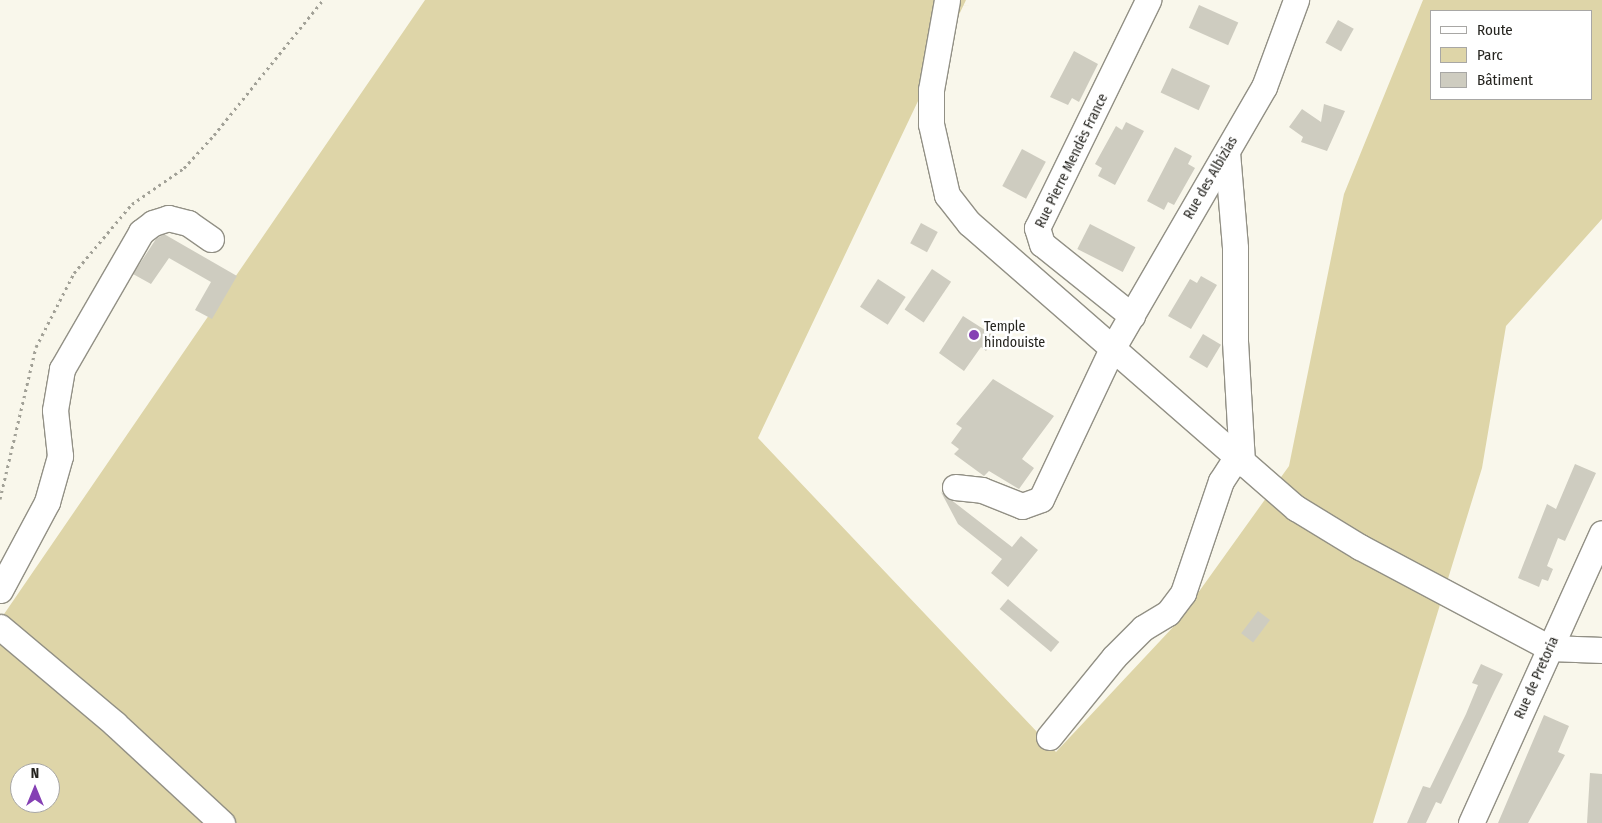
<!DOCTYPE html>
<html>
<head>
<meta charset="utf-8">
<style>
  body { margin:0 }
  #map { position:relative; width:1602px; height:823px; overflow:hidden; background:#f9f7eb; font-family:"Fira Sans Condensed",sans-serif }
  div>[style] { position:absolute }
  .green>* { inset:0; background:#ded5a8 }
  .building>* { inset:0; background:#ceccc0; transform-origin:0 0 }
  .path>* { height:3px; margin-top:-1.5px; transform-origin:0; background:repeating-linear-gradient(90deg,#a2a197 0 2.5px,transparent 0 6.5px) }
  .roads { filter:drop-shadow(1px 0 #929085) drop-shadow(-1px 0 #929085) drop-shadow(0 1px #929085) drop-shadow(0 -1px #929085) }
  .minor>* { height:25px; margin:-12.5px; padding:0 12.5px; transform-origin:12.5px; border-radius:12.5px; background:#fff }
  .dots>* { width:14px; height:14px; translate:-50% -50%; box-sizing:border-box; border:2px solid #fff; border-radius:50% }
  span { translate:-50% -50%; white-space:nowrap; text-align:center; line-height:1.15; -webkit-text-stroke:5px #fff; paint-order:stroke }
  .street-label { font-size:14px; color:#25241f }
  .poi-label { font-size:14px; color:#25241f }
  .left { translate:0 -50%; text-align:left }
  .legend { position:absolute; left:1430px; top:10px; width:162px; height:90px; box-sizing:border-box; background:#fff; border:1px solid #a8a7a5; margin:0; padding:6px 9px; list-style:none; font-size:15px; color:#25241f }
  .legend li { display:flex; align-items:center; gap:10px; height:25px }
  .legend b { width:25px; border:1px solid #a8a7a5 }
  .north { position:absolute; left:10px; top:763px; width:50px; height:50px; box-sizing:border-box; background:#fff; border:1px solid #a8a7a5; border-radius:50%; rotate:0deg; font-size:14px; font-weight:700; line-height:20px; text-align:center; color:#25241f }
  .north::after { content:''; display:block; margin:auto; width:18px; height:22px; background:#8540b4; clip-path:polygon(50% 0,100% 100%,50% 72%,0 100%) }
</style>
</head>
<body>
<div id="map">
  <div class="green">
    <i style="clip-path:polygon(evenodd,425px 0,966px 0,758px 438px,1056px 752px,1175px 625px,1289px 466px,1344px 194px,1423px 0,1602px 0,1602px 219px,1506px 326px,1482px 468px,1373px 823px,0 823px,0 620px,425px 0,1431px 11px,1591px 11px,1591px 99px,1431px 99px,1431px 11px,425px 0,20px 773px,50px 773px,50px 803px,20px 803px,20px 773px)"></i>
  </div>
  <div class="building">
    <i style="left:1199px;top:5px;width:43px;height:25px;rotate:24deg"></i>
    <i style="left:1338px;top:20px;width:18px;height:26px;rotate:29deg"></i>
    <i style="clip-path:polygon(1074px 51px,1098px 64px,1079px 102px,1072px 98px,1068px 105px,1050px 97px)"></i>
    <i style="left:1172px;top:68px;width:42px;height:27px;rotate:25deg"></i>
    <i style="clip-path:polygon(1324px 104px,1345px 111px,1327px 151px,1301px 142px,1303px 137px,1289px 127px,1302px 109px,1321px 122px)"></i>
    <i style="clip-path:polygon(1126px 122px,1144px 131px,1115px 185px,1098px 176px,1102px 168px,1095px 164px,1116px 126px,1122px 130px)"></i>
    <i style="clip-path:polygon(1175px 147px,1192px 156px,1188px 164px,1195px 168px,1174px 205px,1168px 202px,1164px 210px,1147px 201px)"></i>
    <i style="left:1022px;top:149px;width:27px;height:42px;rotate:28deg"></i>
    <i style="left:921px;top:223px;width:19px;height:23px;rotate:28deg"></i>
    <i style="left:1090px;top:224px;width:51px;height:28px;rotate:27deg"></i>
    <i style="clip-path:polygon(164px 234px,237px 276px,212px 319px,195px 310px,211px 282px,169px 258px,151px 284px,133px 274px,156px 239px)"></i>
    <i style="left:932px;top:269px;width:23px;height:49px;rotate:34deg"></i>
    <i style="clip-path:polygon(1201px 276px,1217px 285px,1191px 329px,1168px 316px,1190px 279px,1197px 283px)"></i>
    <i style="left:878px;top:279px;width:33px;height:33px;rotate:33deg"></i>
    <i style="clip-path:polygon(963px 316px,996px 337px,986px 351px,981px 347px,964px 371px,939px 353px)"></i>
    <i style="left:1203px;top:334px;width:21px;height:27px;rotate:31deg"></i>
    <i style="clip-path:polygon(993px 379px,1054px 416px,1022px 459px,1034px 468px,1019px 489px,989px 471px,984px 476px,954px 454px,959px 449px,951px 443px,962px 428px,956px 424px)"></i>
    <i style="clip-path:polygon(1575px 464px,1596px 473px,1565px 541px,1558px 538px,1547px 566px,1553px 569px,1548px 581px,1542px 579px,1539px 587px,1518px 578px,1547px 504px,1556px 509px)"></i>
    <i style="clip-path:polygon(941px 492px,1012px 547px,1021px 536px,1038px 550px,1008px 587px,991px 573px,1002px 559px,958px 524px)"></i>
    <i style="left:1008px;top:599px;width:67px;height:13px;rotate:40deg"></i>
    <i style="left:1258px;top:611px;width:15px;height:28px;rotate:37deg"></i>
    <i style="clip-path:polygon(1481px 664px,1503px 674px,1494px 692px,1441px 804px,1436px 802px,1426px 823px,1407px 823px,1423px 786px,1430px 788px,1466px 714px,1478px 685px,1472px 683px)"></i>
    <i style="clip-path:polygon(1544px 715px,1569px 726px,1558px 752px,1565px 755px,1528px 823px,1498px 823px)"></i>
    <i style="clip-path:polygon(1590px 773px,1602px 774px,1602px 823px,1587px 823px)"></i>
  </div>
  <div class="path">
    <i style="left:0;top:499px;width:156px;rotate:-76.7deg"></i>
    <i style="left:36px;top:347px;width:83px;rotate:-62.8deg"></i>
    <i style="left:74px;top:273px;width:90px;rotate:-50deg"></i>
    <i style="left:132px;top:204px;width:63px;rotate:-34.7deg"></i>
    <i style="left:184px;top:168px;width:45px;rotate:-47.7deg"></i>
    <i style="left:214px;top:135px;width:174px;rotate:-51.1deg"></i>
  </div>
  <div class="roads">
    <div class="minor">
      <i style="left:947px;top:0;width:91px;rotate:100.1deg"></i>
      <i style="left:931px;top:90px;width:34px;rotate:90deg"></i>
      <i style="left:931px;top:124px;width:73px;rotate:77.3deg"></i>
      <i style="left:947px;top:195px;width:36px;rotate:52deg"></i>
      <i style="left:969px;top:223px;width:434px;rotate:41.1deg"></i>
      <i style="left:1296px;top:508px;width:75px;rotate:31.4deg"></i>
      <i style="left:1360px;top:547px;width:215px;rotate:28deg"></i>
      <i style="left:1550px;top:648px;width:52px;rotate:2.2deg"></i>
      <i style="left:1227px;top:152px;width:96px;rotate:85.2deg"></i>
      <i style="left:1235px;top:248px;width:93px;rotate:90deg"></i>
      <i style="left:1235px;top:341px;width:123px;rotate:86.7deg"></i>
      <i style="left:1132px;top:316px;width:115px;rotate:-141.3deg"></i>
      <i style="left:1042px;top:244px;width:17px;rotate:-107deg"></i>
      <i style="left:1037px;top:228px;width:254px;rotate:-64deg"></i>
      <i style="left:955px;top:487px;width:27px;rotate:6deg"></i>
      <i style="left:982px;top:490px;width:43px;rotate:21.8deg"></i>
      <i style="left:1022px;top:506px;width:20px;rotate:-20deg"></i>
      <i style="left:1041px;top:499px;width:166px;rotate:-64.7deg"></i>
      <i style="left:1112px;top:349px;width:303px;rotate:-59.9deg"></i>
      <i style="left:1264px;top:87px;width:93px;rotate:-69.8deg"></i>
      <i style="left:0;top:590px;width:100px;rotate:-61.9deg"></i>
      <i style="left:47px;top:502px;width:48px;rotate:-74.2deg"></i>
      <i style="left:60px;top:456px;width:46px;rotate:-96.2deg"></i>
      <i style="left:55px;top:410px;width:42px;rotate:-80.3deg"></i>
      <i style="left:62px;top:369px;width:158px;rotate:-60deg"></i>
      <i style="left:141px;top:232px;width:15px;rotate:-37deg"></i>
      <i style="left:153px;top:223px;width:16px;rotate:-18deg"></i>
      <i style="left:168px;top:218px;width:21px;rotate:14deg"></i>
      <i style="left:188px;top:223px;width:28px;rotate:35deg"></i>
      <i style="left:0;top:627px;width:150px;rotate:40.1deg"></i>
      <i style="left:115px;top:724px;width:146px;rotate:42.8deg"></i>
      <i style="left:1049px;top:737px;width:103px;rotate:-50.9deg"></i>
      <i style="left:1114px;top:657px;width:41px;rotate:-45deg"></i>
      <i style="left:1143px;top:628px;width:29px;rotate:-31deg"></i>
      <i style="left:1168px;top:613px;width:25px;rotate:-53deg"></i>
      <i style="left:1183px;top:593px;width:118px;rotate:-71.3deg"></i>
      <i style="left:1221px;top:481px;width:27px;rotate:-57deg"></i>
      <i style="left:1471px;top:823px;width:318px;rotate:-65.7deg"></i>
    </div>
  </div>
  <div class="dots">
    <i style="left:974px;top:335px;background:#8540b4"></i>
  </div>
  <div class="street-label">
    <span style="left:1072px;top:161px;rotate:-64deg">Rue Pierre Mendès France</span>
    <span style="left:1211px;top:178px;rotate:-60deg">Rue des Albizias</span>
    <span style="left:1537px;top:678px;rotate:-66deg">Rue de Pretoria</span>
  </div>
  <div class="poi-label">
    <span class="left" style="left:984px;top:335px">Temple<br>hindouiste</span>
  </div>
  <ul class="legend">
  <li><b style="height:6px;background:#fff"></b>Route</li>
  <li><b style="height:14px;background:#ded5a8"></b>Parc</li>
  <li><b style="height:14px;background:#ceccc0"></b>Bâtiment</li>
  </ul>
  <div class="north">N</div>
</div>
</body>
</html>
